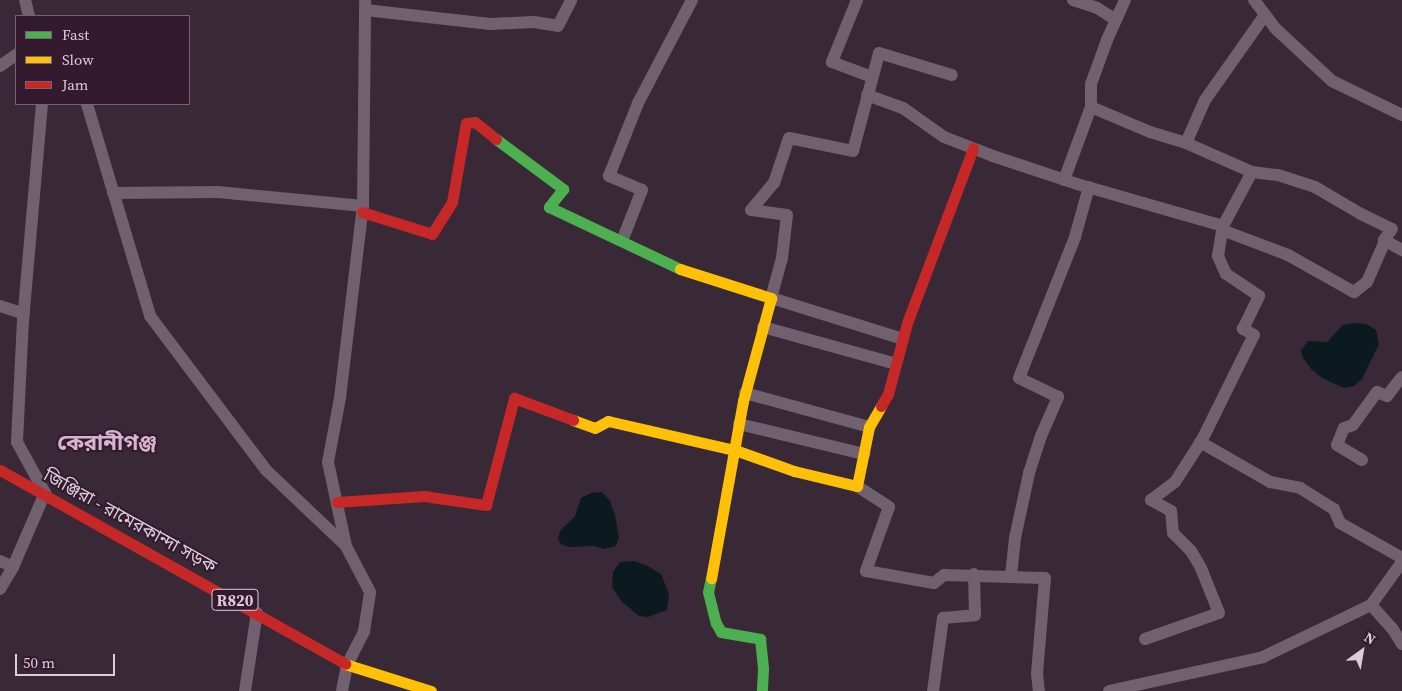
<!DOCTYPE html>
<html>
<head>
<meta charset="utf-8">
<style>
  body { margin:0 }
  #map { position:relative; width:1402px; height:691px; overflow:hidden; background:#392936; font-family:"Source Serif 4","Noto Sans Bengali",serif }
  div>[style] { position:absolute }
  .water>* { inset:0; background:#0c1a1f }
  .street>* { height:12px; margin:-6px; padding:0 6px; transform-origin:6px; border-radius:6px; background:#71606d }
  .fast>* { height:11px; margin:-5.5px; padding:0 5.5px; transform-origin:5.5px; border-radius:5.5px; background:#4caf50 }
  .slow>* { height:11px; margin:-5.5px; padding:0 5.5px; transform-origin:5.5px; border-radius:5.5px; background:#ffc107 }
  .jam>* { height:11px; margin:-5.5px; padding:0 5.5px; transform-origin:5.5px; border-radius:5.5px; background:#c62828 }
  span { translate:-50% -50%; white-space:nowrap; text-align:center; line-height:1.15; -webkit-text-stroke:4px #341a2f; paint-order:stroke }
  .shield-label span { padding:1px 4px; background:#341a2f; border:1px solid; border-radius:4px; -webkit-text-stroke-width:0 }
  .shield-label { font-size:16px; color:#decbd9; font-weight:700 }
  .street-label { font-size:18px; color:#decbd9 }
  .district-label { font-size:22px; color:#d8b4cf; font-weight:700 }
  .legend { position:absolute; left:15px; top:15px; width:175px; height:90px; box-sizing:border-box; background:#341a2f; border:1px solid #786173; margin:0; padding:6px 9px; list-style:none; font-size:15px; color:#decbd9 }
  .legend li { display:flex; align-items:center; gap:10px; height:25px }
  .legend b { width:25px; border:1px solid #786173 }
  .north { position:absolute; left:1337px; top:626px; width:50px; height:50px; -webkit-text-stroke:4px #341a2f; paint-order:stroke; rotate:32deg; font-size:14px; font-weight:700; line-height:20px; text-align:center; color:#decbd9 }
  .north::after { content:''; display:block; margin:auto; width:18px; height:22px; background:#decbd9; clip-path:polygon(50% 0,100% 100%,50% 72%,0 100%) }
  .scale { position:absolute; left:15px; top:654px; width:100px; height:22px; box-sizing:border-box; border:2px solid #decbd9; border-top:0; padding-left:6px; font-size:15px; line-height:18px; white-space:nowrap; color:#decbd9; -webkit-text-stroke:4px #341a2f; paint-order:stroke }
</style>
</head>
<body>
<div id="map">
  <div class="water">
    <i style="clip-path:polygon(1354px 323px,1366px 324px,1376px 330px,1379px 344px,1362px 379px,1354px 386px,1344px 388px,1322px 378px,1311px 369px,1303px 358px,1301px 351px,1308px 341px,1327px 342px,1343px 325px)"></i>
    <i style="clip-path:polygon(602px 492px,610px 501px,615px 515px,619px 537px,616px 546px,604px 549px,594px 546px,569px 547px,561px 544px,558px 539px,560px 531px,575px 516px,581px 498px,591px 493px)"></i>
    <i style="clip-path:polygon(634px 561px,648px 566px,661px 574px,669px 594px,667px 610px,648px 617px,639px 616px,622px 602px,612px 587px,613px 572px,620px 562px)"></i>
  </div>
  <div class="street">
    <i style="left:25px;top:0;width:16px;rotate:76deg"></i>
    <i style="left:857px;top:0;width:67px;rotate:112deg"></i>
    <i style="left:832px;top:62px;width:43px;rotate:20.6deg"></i>
    <i style="left:1073px;top:0;width:25px;rotate:18deg"></i>
    <i style="left:1097px;top:8px;width:22px;rotate:32deg"></i>
    <i style="left:1254px;top:0;width:36px;rotate:53deg"></i>
    <i style="left:1276px;top:29px;width:76px;rotate:42.9deg"></i>
    <i style="left:1332px;top:81px;width:78px;rotate:25.9deg"></i>
    <i style="left:365px;top:10px;width:126px;rotate:6.4deg"></i>
    <i style="left:490px;top:24px;width:44px;rotate:-2.6deg"></i>
    <i style="left:534px;top:22px;width:24px;rotate:9deg"></i>
    <i style="left:558px;top:26px;width:29px;rotate:-63deg"></i>
    <i style="left:0;top:66px;width:19px;rotate:-35deg"></i>
    <i style="left:867px;top:95px;width:38px;rotate:20deg"></i>
    <i style="left:903px;top:108px;width:50px;rotate:35.3deg"></i>
    <i style="left:944px;top:137px;width:53px;rotate:21.2deg"></i>
    <i style="left:993px;top:156px;width:89px;rotate:18.4deg"></i>
    <i style="left:1077px;top:184px;width:152px;rotate:16deg"></i>
    <i style="left:1223px;top:226px;width:61px;rotate:-61.8deg"></i>
    <i style="left:1252px;top:172px;width:26px;rotate:7deg"></i>
    <i style="left:1278px;top:175px;width:39px;rotate:18deg"></i>
    <i style="left:1315px;top:187px;width:53px;rotate:30.4deg"></i>
    <i style="left:1361px;top:214px;width:34px;rotate:26deg"></i>
    <i style="left:1392px;top:229px;width:14px;rotate:126deg"></i>
    <i style="left:1384px;top:240px;width:21px;rotate:29deg"></i>
    <i style="left:87px;top:104px;width:221px;rotate:73.4deg"></i>
    <i style="left:150px;top:316px;width:193px;rotate:53deg"></i>
    <i style="left:266px;top:470px;width:110px;rotate:43.5deg"></i>
    <i style="left:1091px;top:107px;width:64px;rotate:23deg"></i>
    <i style="left:1150px;top:132px;width:38px;rotate:17deg"></i>
    <i style="left:1186px;top:143px;width:72px;rotate:23.7deg"></i>
    <i style="left:1186px;top:143px;width:47px;rotate:-66.2deg"></i>
    <i style="left:1205px;top:100px;width:104px;rotate:-54.8deg"></i>
    <i style="left:1064px;top:180px;width:78px;rotate:-69.7deg"></i>
    <i style="left:1091px;top:107px;width:23px;rotate:-90deg"></i>
    <i style="left:1091px;top:84px;width:47px;rotate:-70deg"></i>
    <i style="left:1107px;top:40px;width:44px;rotate:-65.8deg"></i>
    <i style="left:113px;top:193px;width:105px;rotate:-0.5deg"></i>
    <i style="left:218px;top:192px;width:146px;rotate:5.5deg"></i>
    <i style="left:1222px;top:230px;width:71px;rotate:20.7deg"></i>
    <i style="left:1288px;top:255px;width:76px;rotate:29.3deg"></i>
    <i style="left:1354px;top:292px;width:16px;rotate:-38deg"></i>
    <i style="left:1367px;top:282px;width:45px;rotate:-66.3deg"></i>
    <i style="left:622px;top:241px;width:55px;rotate:-68.6deg"></i>
    <i style="left:642px;top:190px;width:36px;rotate:-157deg"></i>
    <i style="left:609px;top:176px;width:79px;rotate:-68.3deg"></i>
    <i style="left:638px;top:103px;width:116px;rotate:-62.3deg"></i>
    <i style="left:0;top:306px;width:25px;rotate:18deg"></i>
    <i style="left:763px;top:327px;width:138px;rotate:15.5deg"></i>
    <i style="left:903px;top:339px;width:138px;rotate:-162.7deg"></i>
    <i style="left:771px;top:298px;width:41px;rotate:-74.6deg"></i>
    <i style="left:782px;top:258px;width:43px;rotate:-83.4deg"></i>
    <i style="left:787px;top:215px;width:36px;rotate:-172deg"></i>
    <i style="left:751px;top:210px;width:35px;rotate:-50deg"></i>
    <i style="left:774px;top:183px;width:47px;rotate:-71.6deg"></i>
    <i style="left:789px;top:138px;width:65px;rotate:11.5deg"></i>
    <i style="left:853px;top:151px;width:101px;rotate:-75.1deg"></i>
    <i style="left:879px;top:53px;width:76px;rotate:16.8deg"></i>
    <i style="left:745px;top:393px;width:129px;rotate:15.3deg"></i>
    <i style="left:739px;top:424px;width:129px;rotate:13.5deg"></i>
    <i style="left:1200px;top:442px;width:81px;rotate:29.7deg"></i>
    <i style="left:1270px;top:482px;width:31px;rotate:11deg"></i>
    <i style="left:1300px;top:488px;width:40px;rotate:32deg"></i>
    <i style="left:1334px;top:509px;width:15px;rotate:67deg"></i>
    <i style="left:1340px;top:523px;width:71px;rotate:29.4deg"></i>
    <i style="left:1362px;top:460px;width:29px;rotate:-149deg"></i>
    <i style="left:1337px;top:445px;width:18px;rotate:-68deg"></i>
    <i style="left:1344px;top:428px;width:9px;rotate:-18deg"></i>
    <i style="left:1353px;top:425px;width:41px;rotate:-54deg"></i>
    <i style="left:1377px;top:392px;width:11px;rotate:22deg"></i>
    <i style="left:1387px;top:396px;width:24px;rotate:-52deg"></i>
    <i style="left:857px;top:486px;width:38px;rotate:33deg"></i>
    <i style="left:889px;top:507px;width:68px;rotate:109.8deg"></i>
    <i style="left:866px;top:571px;width:69px;rotate:10deg"></i>
    <i style="left:934px;top:583px;width:13px;rotate:-39deg"></i>
    <i style="left:944px;top:575px;width:101px;rotate:1.7deg"></i>
    <i style="left:1045px;top:578px;width:95px;rotate:94.8deg"></i>
    <i style="left:1037px;top:673px;width:18px;rotate:84deg"></i>
    <i style="left:0;top:561px;width:14px;rotate:25deg"></i>
    <i style="left:13px;top:567px;width:81px;rotate:-66.6deg"></i>
    <i style="left:45px;top:493px;width:58px;rotate:-118.8deg"></i>
    <i style="left:17px;top:442px;width:121px;rotate:-87.2deg"></i>
    <i style="left:23px;top:321px;width:218px;rotate:-85deg"></i>
    <i style="left:1011px;top:576px;width:38px;rotate:-84deg"></i>
    <i style="left:1015px;top:538px;width:66px;rotate:-77.8deg"></i>
    <i style="left:1029px;top:473px;width:39px;rotate:-72deg"></i>
    <i style="left:1041px;top:436px;width:43px;rotate:-66.4deg"></i>
    <i style="left:1058px;top:397px;width:43px;rotate:-154deg"></i>
    <i style="left:1019px;top:378px;width:152px;rotate:-68.3deg"></i>
    <i style="left:1075px;top:237px;width:52px;rotate:-74.4deg"></i>
    <i style="left:0;top:589px;width:26px;rotate:-59deg"></i>
    <i style="left:1371px;top:605px;width:31px;rotate:48deg"></i>
    <i style="left:1392px;top:628px;width:19px;rotate:58deg"></i>
    <i style="left:1145px;top:639px;width:78px;rotate:-19.4deg"></i>
    <i style="left:1219px;top:613px;width:48px;rotate:-111.8deg"></i>
    <i style="left:1201px;top:568px;width:20px;rotate:-120deg"></i>
    <i style="left:1191px;top:551px;width:25px;rotate:-135deg"></i>
    <i style="left:1173px;top:533px;width:22px;rotate:-95deg"></i>
    <i style="left:1171px;top:511px;width:23px;rotate:-151deg"></i>
    <i style="left:1151px;top:500px;width:30px;rotate:-37deg"></i>
    <i style="left:1175px;top:482px;width:50px;rotate:-57.3deg"></i>
    <i style="left:1202px;top:440px;width:117px;rotate:-63.7deg"></i>
    <i style="left:1254px;top:335px;width:13px;rotate:-151deg"></i>
    <i style="left:1243px;top:329px;width:37px;rotate:-64deg"></i>
    <i style="left:1259px;top:296px;width:40px;rotate:-146deg"></i>
    <i style="left:1226px;top:274px;width:20px;rotate:-114deg"></i>
    <i style="left:1218px;top:256px;width:30px;rotate:-81deg"></i>
    <i style="left:245px;top:691px;width:79px;rotate:-81.3deg"></i>
    <i style="left:342px;top:691px;width:26px;rotate:-79deg"></i>
    <i style="left:347px;top:665px;width:38px;rotate:-63deg"></i>
    <i style="left:364px;top:631px;width:39px;rotate:-81deg"></i>
    <i style="left:370px;top:592px;width:52px;rotate:-117.6deg"></i>
    <i style="left:346px;top:546px;width:86px;rotate:-102.1deg"></i>
    <i style="left:328px;top:462px;width:65px;rotate:-79.4deg"></i>
    <i style="left:340px;top:398px;width:193px;rotate:-83.2deg"></i>
    <i style="left:363px;top:206px;width:206px;rotate:-89.4deg"></i>
    <i style="left:933px;top:691px;width:74px;rotate:-82.2deg"></i>
    <i style="left:943px;top:618px;width:32px;rotate:-5deg"></i>
    <i style="left:975px;top:615px;width:41px;rotate:-91.4deg"></i>
    <i style="left:1109px;top:691px;width:158px;rotate:-12.4deg"></i>
    <i style="left:1263px;top:657px;width:120px;rotate:-25.7deg"></i>
    <i style="left:1371px;top:605px;width:53px;rotate:-54.2deg"></i>
  </div>
  <div class="fast">
    <i style="left:496px;top:139px;width:84px;rotate:36.7deg"></i>
    <i style="left:563px;top:189px;width:23px;rotate:128deg"></i>
    <i style="left:549px;top:207px;width:145px;rotate:25.3deg"></i>
    <i style="left:711px;top:578px;width:14px;rotate:102deg"></i>
    <i style="left:708px;top:592px;width:32px;rotate:76deg"></i>
    <i style="left:716px;top:623px;width:10px;rotate:61deg"></i>
    <i style="left:721px;top:632px;width:40px;rotate:10deg"></i>
    <i style="left:760px;top:639px;width:30px;rotate:84deg"></i>
    <i style="left:763px;top:669px;width:22px;rotate:93deg"></i>
  </div>
  <div class="slow">
    <i style="left:680px;top:269px;width:96px;rotate:17.7deg"></i>
    <i style="left:771px;top:298px;width:107px;rotate:105.2deg"></i>
    <i style="left:743px;top:401px;width:180px;rotate:100.2deg"></i>
    <i style="left:573px;top:420px;width:23px;rotate:20deg"></i>
    <i style="left:595px;top:428px;width:15px;rotate:-28deg"></i>
    <i style="left:608px;top:421px;width:130px;rotate:12.9deg"></i>
    <i style="left:735px;top:450px;width:63px;rotate:19.6deg"></i>
    <i style="left:794px;top:471px;width:65px;rotate:13.4deg"></i>
    <i style="left:857px;top:486px;width:60px;rotate:-78.5deg"></i>
    <i style="left:869px;top:427px;width:24px;rotate:-60deg"></i>
    <i style="left:345px;top:664px;width:90px;rotate:17.4deg"></i>
  </div>
  <div class="jam">
    <i style="left:362px;top:212px;width:73px;rotate:17.4deg"></i>
    <i style="left:432px;top:234px;width:38px;rotate:-58deg"></i>
    <i style="left:452px;top:202px;width:80px;rotate:-80deg"></i>
    <i style="left:466px;top:123px;width:9px;rotate:-6deg"></i>
    <i style="left:475px;top:122px;width:27px;rotate:39deg"></i>
    <i style="left:881px;top:406px;width:14px;rotate:-60deg"></i>
    <i style="left:888px;top:394px;width:73px;rotate:-75deg"></i>
    <i style="left:907px;top:323px;width:187px;rotate:-69.3deg"></i>
    <i style="left:0;top:470px;width:396px;rotate:29.3deg"></i>
    <i style="left:337px;top:502px;width:87px;rotate:-3.9deg"></i>
    <i style="left:424px;top:496px;width:63px;rotate:8.3deg"></i>
    <i style="left:486px;top:505px;width:111px;rotate:-75.3deg"></i>
    <i style="left:514px;top:398px;width:63px;rotate:20.4deg"></i>
  </div>
  <div class="shield-label">
    <span style="left:235px;top:600px">R820</span>
  </div>
  <div class="street-label">
    <span style="left:130px;top:521px;rotate:29deg">জিঞ্জিরা - রামেরকান্দা সড়ক</span>
  </div>
  <div class="district-label">
    <span style="left:107px;top:443px">কেরানীগঞ্জ</span>
  </div>
  <ul class="legend">
  <li><b style="height:6px;background:#4caf50"></b>Fast</li>
  <li><b style="height:6px;background:#ffc107"></b>Slow</li>
  <li><b style="height:6px;background:#c62828"></b>Jam</li>
  </ul>
  <div class="north">N</div>
  <div class="scale">50 m</div>
</div>
</body>
</html>
